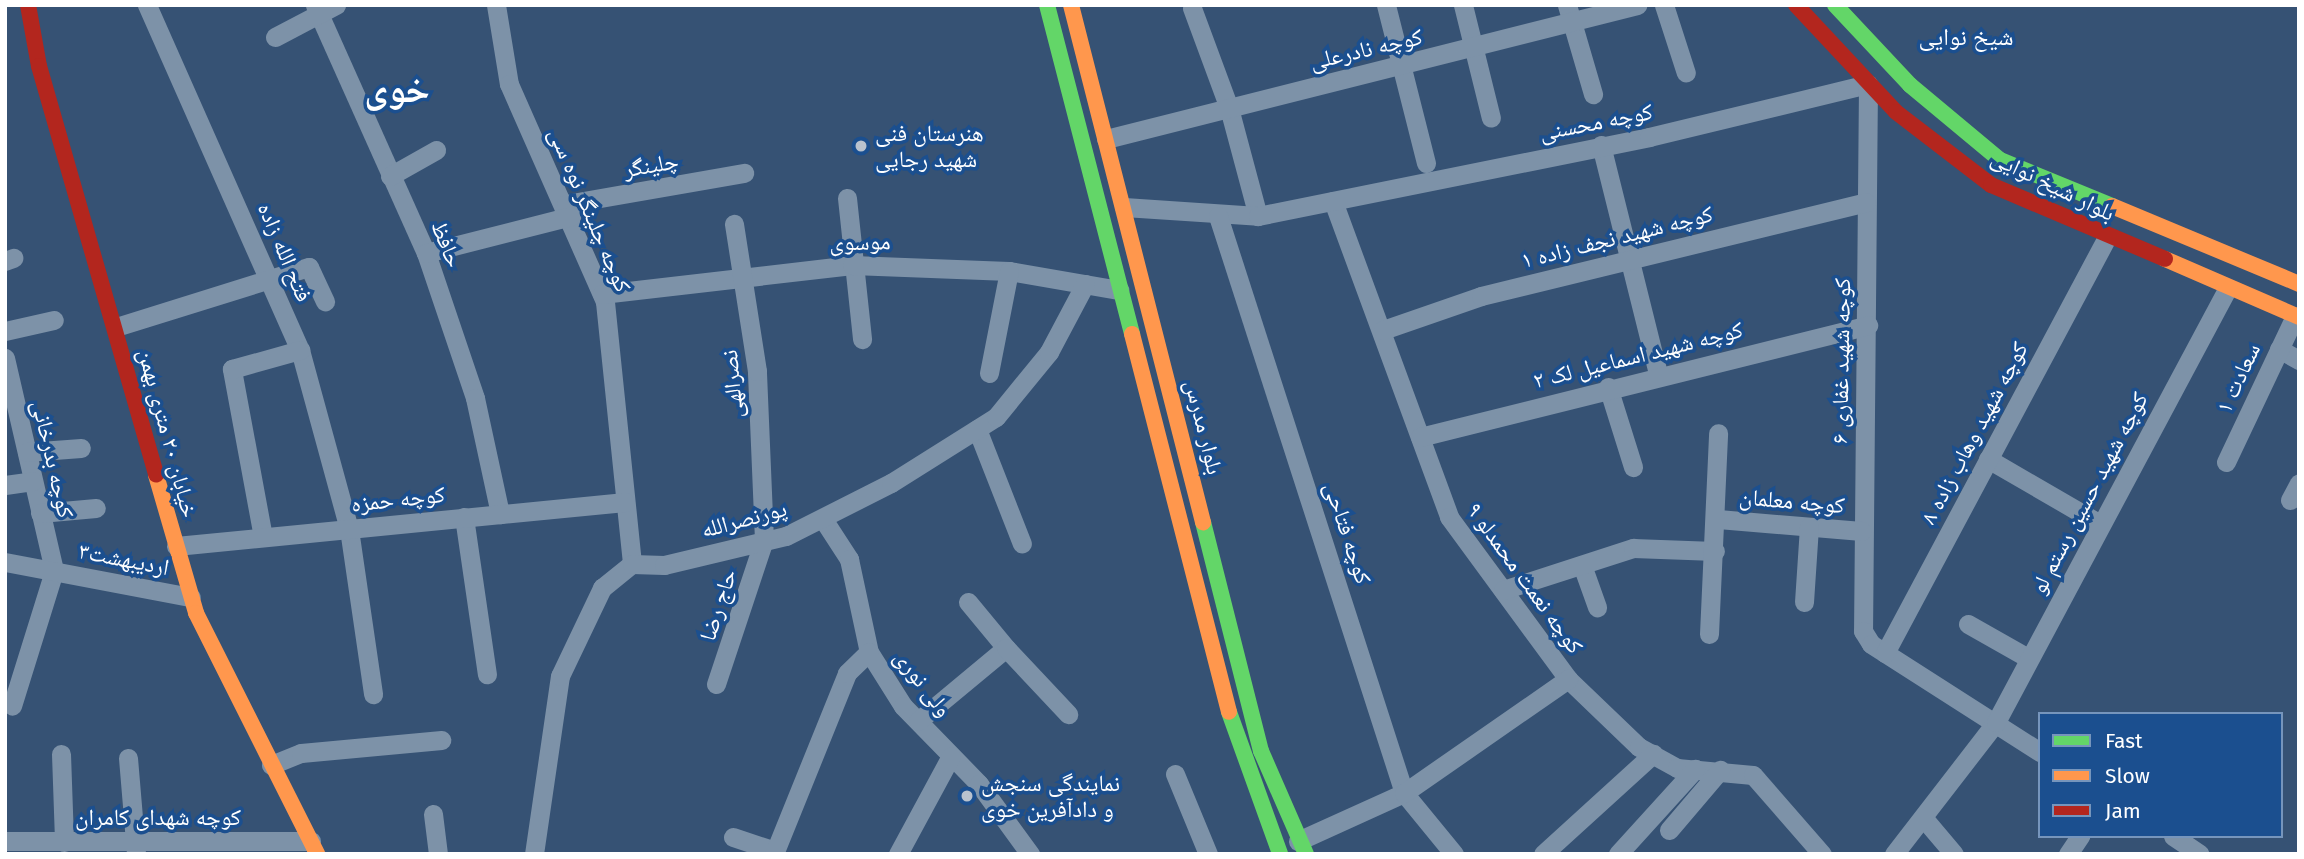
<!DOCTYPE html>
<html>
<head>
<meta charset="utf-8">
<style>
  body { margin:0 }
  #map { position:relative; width:2304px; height:859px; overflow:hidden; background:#365274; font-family:"Fira Sans","Noto Naskh Arabic",sans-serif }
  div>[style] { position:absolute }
  .street>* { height:19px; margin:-9.5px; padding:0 9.5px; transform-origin:9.5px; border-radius:9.5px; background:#7d92a8 }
  .fast>* { height:16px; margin:-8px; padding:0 8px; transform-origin:8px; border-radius:8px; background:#63d668 }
  .slow>* { height:16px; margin:-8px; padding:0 8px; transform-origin:8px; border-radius:8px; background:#ff974d }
  .jam>* { height:16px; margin:-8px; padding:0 8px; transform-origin:8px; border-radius:8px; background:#b3261e }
  .dots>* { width:19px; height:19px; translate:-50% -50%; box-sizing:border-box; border:4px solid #1b4f8f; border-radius:50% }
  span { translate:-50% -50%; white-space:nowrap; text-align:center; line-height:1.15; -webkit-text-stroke:7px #1b4f8f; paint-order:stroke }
  .street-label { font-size:23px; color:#fff }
  .poi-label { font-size:23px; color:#fff }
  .left { translate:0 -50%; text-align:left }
  .neighbourhood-label { font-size:24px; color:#fff }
  .town-label { font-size:37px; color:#fff; font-weight:700 }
  .frame { position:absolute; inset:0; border:7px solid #fff; pointer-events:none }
  .legend { position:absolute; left:2038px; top:712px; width:245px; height:126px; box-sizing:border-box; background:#1b4f8f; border:2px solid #7695bc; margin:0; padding:9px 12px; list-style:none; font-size:21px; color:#fff }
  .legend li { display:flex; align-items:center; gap:14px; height:35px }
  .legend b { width:35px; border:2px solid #7695bc }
</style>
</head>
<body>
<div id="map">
  <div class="street">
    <i style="left:147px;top:5px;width:377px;rotate:66.1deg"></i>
    <i style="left:300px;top:350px;width:186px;rotate:74.7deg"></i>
    <i style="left:349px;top:529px;width:167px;rotate:81.7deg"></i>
    <i style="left:315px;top:5px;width:272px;rotate:65.9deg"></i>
    <i style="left:426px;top:253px;width:153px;rotate:71.3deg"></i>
    <i style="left:475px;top:398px;width:119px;rotate:77.8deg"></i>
    <i style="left:496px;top:5px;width:80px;rotate:80.7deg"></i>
    <i style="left:509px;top:84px;width:238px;rotate:66.2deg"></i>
    <i style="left:605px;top:302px;width:263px;rotate:84.1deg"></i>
    <i style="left:1386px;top:5px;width:163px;rotate:75.8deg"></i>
    <i style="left:1463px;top:5px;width:116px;rotate:76.1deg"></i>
    <i style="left:1567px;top:5px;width:93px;rotate:73.7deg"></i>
    <i style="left:1664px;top:5px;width:71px;rotate:72.1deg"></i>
    <i style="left:1192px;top:8px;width:107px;rotate:69.7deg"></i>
    <i style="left:1229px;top:108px;width:112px;rotate:75deg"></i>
    <i style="left:275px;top:37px;width:69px;rotate:-27.7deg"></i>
    <i style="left:1106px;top:139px;width:548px;rotate:-14.16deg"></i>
    <i style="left:1601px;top:145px;width:236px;rotate:76deg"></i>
    <i style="left:390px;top:176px;width:53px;rotate:-29.5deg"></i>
    <i style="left:847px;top:198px;width:142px;rotate:83.9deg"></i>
    <i style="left:1333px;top:201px;width:337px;rotate:69.8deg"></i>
    <i style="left:1449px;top:517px;width:201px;rotate:53.7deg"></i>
    <i style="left:1568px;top:679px;width:98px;rotate:43.8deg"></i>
    <i style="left:1639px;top:747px;width:43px;rotate:28.9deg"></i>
    <i style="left:1677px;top:768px;width:76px;rotate:5.3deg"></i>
    <i style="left:1753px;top:775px;width:105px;rotate:48.9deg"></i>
    <i style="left:566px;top:204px;width:181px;rotate:-9.9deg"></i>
    <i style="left:1124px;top:207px;width:134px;rotate:3.8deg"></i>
    <i style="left:1258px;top:216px;width:399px;rotate:-11.4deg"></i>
    <i style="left:1649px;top:137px;width:225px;rotate:-13.6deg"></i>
    <i style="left:1868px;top:84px;width:547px;rotate:90.52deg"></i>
    <i style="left:1863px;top:631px;width:15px;rotate:58deg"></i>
    <i style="left:1871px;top:644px;width:201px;rotate:32.6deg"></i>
    <i style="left:1218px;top:216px;width:606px;rotate:72.13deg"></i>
    <i style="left:1404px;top:793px;width:79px;rotate:50.7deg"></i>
    <i style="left:426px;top:253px;width:150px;rotate:-14.3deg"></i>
    <i style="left:5px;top:261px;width:9px;rotate:-21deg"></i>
    <i style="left:602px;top:294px;width:252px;rotate:-6.6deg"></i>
    <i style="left:852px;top:265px;width:157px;rotate:2.2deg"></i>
    <i style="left:1009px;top:271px;width:112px;rotate:9.8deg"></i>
    <i style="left:116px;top:327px;width:202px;rotate:-17.3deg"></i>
    <i style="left:309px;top:267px;width:38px;rotate:65deg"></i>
    <i style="left:1383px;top:330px;width:104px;rotate:-19.1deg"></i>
    <i style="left:1481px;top:296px;width:396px;rotate:-13.7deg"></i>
    <i style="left:5px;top:331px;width:50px;rotate:-12.7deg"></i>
    <i style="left:2279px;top:349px;width:23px;rotate:29deg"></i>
    <i style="left:5px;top:358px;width:219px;rotate:77deg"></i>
    <i style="left:54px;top:571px;width:141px;rotate:107.3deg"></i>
    <i style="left:989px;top:373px;width:104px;rotate:-78.9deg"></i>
    <i style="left:1608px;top:387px;width:84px;rotate:72.6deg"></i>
    <i style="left:977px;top:429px;width:123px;rotate:68.6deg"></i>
    <i style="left:1420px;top:437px;width:462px;rotate:-14deg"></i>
    <i style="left:27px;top:452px;width:54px;rotate:-4.2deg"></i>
    <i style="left:1988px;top:459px;width:129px;rotate:30.1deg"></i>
    <i style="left:2226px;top:462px;width:161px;rotate:-64.7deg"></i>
    <i style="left:5px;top:485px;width:28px;rotate:-8deg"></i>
    <i style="left:2290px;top:500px;width:19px;rotate:-62deg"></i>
    <i style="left:40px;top:513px;width:56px;rotate:-5.1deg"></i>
    <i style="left:464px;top:517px;width:159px;rotate:81.7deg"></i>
    <i style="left:823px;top:519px;width:48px;rotate:57deg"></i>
    <i style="left:849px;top:559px;width:95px;rotate:77.9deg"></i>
    <i style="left:869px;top:652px;width:64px;rotate:57.8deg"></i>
    <i style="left:903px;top:706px;width:109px;rotate:45.7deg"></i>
    <i style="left:979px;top:784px;width:87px;rotate:53.9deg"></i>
    <i style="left:1718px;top:519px;width:144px;rotate:4.8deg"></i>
    <i style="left:263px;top:537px;width:171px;rotate:-100.5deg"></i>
    <i style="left:232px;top:369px;width:71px;rotate:-15.6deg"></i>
    <i style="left:176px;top:546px;width:451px;rotate:-5.6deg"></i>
    <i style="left:5px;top:562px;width:189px;rotate:10.7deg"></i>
    <i style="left:1582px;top:565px;width:45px;rotate:70.3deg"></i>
    <i style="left:1503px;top:590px;width:137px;rotate:-17.9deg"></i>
    <i style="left:1633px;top:548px;width:82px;rotate:2.1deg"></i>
    <i style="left:968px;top:602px;width:60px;rotate:50.4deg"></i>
    <i style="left:1804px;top:602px;width:75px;rotate:-86.2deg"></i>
    <i style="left:1968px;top:624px;width:69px;rotate:29.5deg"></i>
    <i style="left:1709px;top:634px;width:201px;rotate:-87.4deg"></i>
    <i style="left:1885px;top:653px;width:472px;rotate:-61.9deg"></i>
    <i style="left:716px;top:684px;width:152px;rotate:-71.6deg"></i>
    <i style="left:764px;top:540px;width:169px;rotate:-92.4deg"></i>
    <i style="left:757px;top:371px;width:149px;rotate:-98.9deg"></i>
    <i style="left:918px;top:721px;width:114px;rotate:-39.7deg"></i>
    <i style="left:1006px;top:648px;width:91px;rotate:46.8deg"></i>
    <i style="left:61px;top:754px;width:88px;rotate:88deg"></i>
    <i style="left:128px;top:758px;width:96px;rotate:85.2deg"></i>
    <i style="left:271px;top:765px;width:32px;rotate:-22deg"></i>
    <i style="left:301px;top:753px;width:141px;rotate:-5.3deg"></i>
    <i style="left:1175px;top:774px;width:87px;rotate:67.6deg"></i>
    <i style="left:433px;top:814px;width:40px;rotate:82.9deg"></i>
    <i style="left:1926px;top:821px;width:43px;rotate:49.7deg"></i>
    <i style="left:1669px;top:830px;width:79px;rotate:-49.6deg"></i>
    <i style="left:2173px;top:836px;width:32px;rotate:34deg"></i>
    <i style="left:733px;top:837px;width:44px;rotate:18.4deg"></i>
    <i style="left:5px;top:841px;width:306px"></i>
    <i style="left:1298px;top:841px;width:116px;rotate:-24.4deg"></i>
    <i style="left:1404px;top:793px;width:200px;rotate:-34.8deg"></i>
    <i style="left:534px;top:854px;width:180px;rotate:-81.7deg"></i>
    <i style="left:560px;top:676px;width:98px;rotate:-64.5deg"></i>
    <i style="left:602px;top:588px;width:38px;rotate:-39deg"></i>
    <i style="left:632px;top:564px;width:32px;rotate:2deg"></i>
    <i style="left:664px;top:565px;width:125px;rotate:-13.4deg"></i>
    <i style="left:786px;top:536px;width:118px;rotate:-26.8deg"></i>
    <i style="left:891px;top:483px;width:124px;rotate:-32.2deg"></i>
    <i style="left:996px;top:417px;width:84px;rotate:-50.8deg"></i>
    <i style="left:1049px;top:352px;width:77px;rotate:-62.1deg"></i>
    <i style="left:774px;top:854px;width:195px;rotate:-68deg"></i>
    <i style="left:847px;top:673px;width:30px;rotate:-44deg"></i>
    <i style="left:898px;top:854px;width:111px;rotate:-61.6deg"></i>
    <i style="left:1543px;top:854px;width:149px;rotate:-42.3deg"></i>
    <i style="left:1618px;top:854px;width:115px;rotate:-47.8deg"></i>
    <i style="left:1894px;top:854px;width:167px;rotate:-52.3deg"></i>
    <i style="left:1996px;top:722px;width:491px;rotate:-61.9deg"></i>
    <i style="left:2068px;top:854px;width:22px;rotate:-56deg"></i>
  </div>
  <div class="fast">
    <i style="left:1047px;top:5px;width:340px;rotate:75.5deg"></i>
    <i style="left:1835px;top:5px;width:110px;rotate:46.8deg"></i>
    <i style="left:1910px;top:85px;width:117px;rotate:39.8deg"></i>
    <i style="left:2000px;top:160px;width:121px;rotate:22.3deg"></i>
    <i style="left:1203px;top:522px;width:236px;rotate:75.8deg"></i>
    <i style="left:1261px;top:751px;width:112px;rotate:66.4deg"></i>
    <i style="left:1229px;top:712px;width:151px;rotate:70.2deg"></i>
  </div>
  <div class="slow">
    <i style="left:1071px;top:5px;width:534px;rotate:75.68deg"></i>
    <i style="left:2112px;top:206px;width:203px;rotate:22.6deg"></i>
    <i style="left:2165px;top:259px;width:146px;rotate:23.4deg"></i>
    <i style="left:1132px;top:334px;width:390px;rotate:75.6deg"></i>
    <i style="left:156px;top:475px;width:144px;rotate:73.8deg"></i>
    <i style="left:196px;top:613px;width:270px;rotate:63.3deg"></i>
  </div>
  <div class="jam">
    <i style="left:28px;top:5px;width:62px;rotate:79.8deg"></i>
    <i style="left:39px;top:66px;width:425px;rotate:74deg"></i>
    <i style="left:1796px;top:5px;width:146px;rotate:46.9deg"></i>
    <i style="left:1896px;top:112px;width:120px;rotate:37.5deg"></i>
    <i style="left:1991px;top:185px;width:189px;rotate:23deg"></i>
  </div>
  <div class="dots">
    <i style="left:861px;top:146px;background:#b9c2ce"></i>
    <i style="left:967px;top:796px;background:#b9c2ce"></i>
  </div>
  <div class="street-label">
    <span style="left:1366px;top:49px;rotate:-13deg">کوچه نادرعلی</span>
    <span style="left:1596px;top:122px;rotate:-11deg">کوچه محسنی</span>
    <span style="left:651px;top:165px;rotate:-10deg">چلینگر</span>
    <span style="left:2053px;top:185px;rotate:26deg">بلوار شیخ نوایی</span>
    <span style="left:590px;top:210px;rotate:67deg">کوچه چلینگر نوه سی</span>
    <span style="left:1617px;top:237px;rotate:-14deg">کوچه شهید نجف زاده ۱</span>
    <span style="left:860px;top:242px;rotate:-1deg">موسوی</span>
    <span style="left:447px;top:244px;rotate:68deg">حافظ</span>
    <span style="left:285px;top:252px;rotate:67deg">فتح الله زاده</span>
    <span style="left:1638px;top:355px;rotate:-14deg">کوچه شهید اسماعیل لک ۲</span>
    <span style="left:1841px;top:361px;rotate:-89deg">کوچه شهید غفاری ۶</span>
    <span style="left:2238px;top:378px;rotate:-65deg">سعادت ۱</span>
    <span style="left:732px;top:384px;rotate:-95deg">نصرالهی</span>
    <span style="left:1204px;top:427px;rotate:76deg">بلوار مدرس</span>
    <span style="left:168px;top:433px;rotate:75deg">خیابان ۲۰ متری بهمن</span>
    <span style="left:1974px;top:433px;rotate:-62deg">کوچه شهید وهاب زاده ۸</span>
    <span style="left:53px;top:459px;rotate:77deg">کوچه بدرخانی</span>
    <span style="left:2089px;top:493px;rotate:-62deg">کوچه شهید حسین رستم لو</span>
    <span style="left:398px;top:499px;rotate:-6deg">کوچه حمزه</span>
    <span style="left:1792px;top:501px;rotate:5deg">کوچه معلمان</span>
    <span style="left:744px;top:519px;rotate:-15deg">پورنصرالله</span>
    <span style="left:1348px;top:533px;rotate:72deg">کوچه فتاحی</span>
    <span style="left:124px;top:559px;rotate:11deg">اردیبهشت۳</span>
    <span style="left:1525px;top:578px;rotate:54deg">کوچه نعمت محمدلو ۹</span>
    <span style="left:718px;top:605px;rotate:-72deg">حاج رضا</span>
    <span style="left:923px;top:683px;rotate:52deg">ولی نوری</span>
    <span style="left:158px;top:817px">کوچه شهدای کامران</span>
  </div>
  <div class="poi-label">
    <span class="left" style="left:875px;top:146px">هنرستان فنی<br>شهید رجایی</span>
    <span class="left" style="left:981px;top:796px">نمایندگی سنجش<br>و دادآفرین خوی</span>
  </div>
  <div class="neighbourhood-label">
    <span style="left:1966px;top:38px">شیخ نوایی</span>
  </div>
  <div class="town-label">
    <span style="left:397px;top:90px">خوی</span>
  </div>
  <div class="frame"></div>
  <ul class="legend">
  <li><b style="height:9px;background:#63d668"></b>Fast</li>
  <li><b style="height:9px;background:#ff974d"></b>Slow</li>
  <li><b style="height:9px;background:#b3261e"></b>Jam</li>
  </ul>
</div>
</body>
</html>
